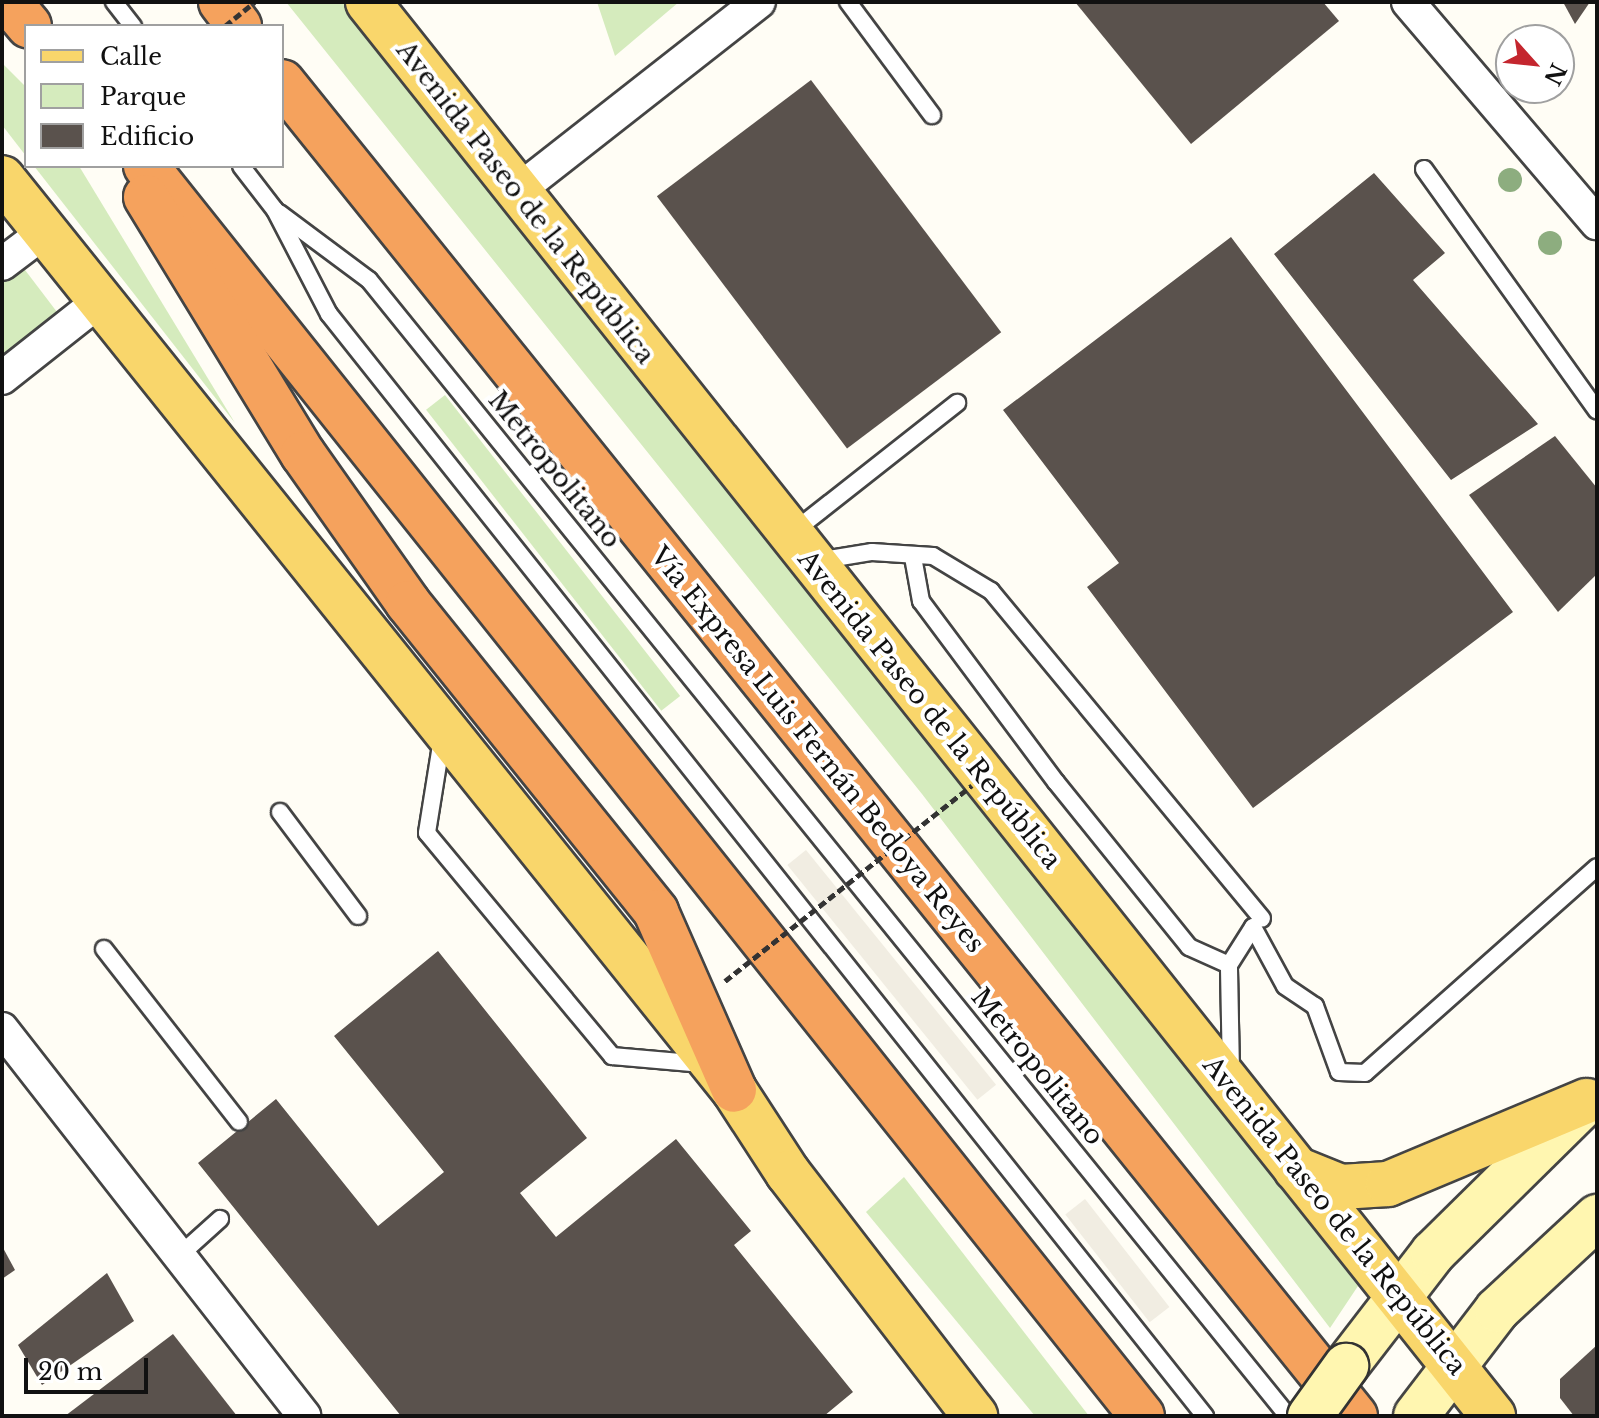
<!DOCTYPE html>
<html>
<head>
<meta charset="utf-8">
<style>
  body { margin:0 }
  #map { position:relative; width:1599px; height:1418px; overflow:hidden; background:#fffdf5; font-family:"Libre Baskerville",serif }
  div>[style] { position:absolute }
  .green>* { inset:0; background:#d5ebbd; transform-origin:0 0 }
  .plaza>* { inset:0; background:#f1ede2; transform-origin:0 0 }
  .building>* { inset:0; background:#5a524d; transform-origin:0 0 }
  .roads { filter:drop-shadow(2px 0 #444) drop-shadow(-2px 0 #444) drop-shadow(0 2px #444) drop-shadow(0 -2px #444) }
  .lane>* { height:16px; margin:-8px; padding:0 8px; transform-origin:8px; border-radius:8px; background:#fff }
  .street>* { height:32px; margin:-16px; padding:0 16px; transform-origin:16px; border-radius:16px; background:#fff }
  .secondary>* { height:44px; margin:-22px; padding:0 22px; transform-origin:22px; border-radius:22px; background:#fff6b0 }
  .primary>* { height:44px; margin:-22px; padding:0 22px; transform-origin:22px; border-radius:22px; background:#f9d66b }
  .highway>* { height:44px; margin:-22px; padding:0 22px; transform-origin:22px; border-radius:22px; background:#f5a25d }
  .path-bridge>* { height:5px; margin-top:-2.5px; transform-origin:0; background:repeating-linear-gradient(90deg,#333 0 8px,transparent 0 12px) }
  .bridges { filter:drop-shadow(2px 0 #333) drop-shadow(-2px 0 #333) drop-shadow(0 2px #333) drop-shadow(0 -2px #333) }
  .secondary-bridge>* { height:44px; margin:-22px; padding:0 22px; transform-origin:22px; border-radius:22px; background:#fff6b0 }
  .trees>* { width:24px; height:24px; margin:-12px; border-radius:50%; background:#8dad7f }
  span { translate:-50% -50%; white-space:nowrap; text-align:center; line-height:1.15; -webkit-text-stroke:8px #fff; paint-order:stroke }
  .street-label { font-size:26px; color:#111 }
  .frame { position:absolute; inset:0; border:4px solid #111; pointer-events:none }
  .legend { position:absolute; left:24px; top:24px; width:260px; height:144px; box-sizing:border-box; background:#fff; border:2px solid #a0a0a0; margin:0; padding:10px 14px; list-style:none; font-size:24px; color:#111 }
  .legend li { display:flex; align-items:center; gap:16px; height:40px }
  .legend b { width:40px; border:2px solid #a0a0a0 }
  .north { position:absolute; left:1495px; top:24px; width:80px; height:80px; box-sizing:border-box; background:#fff; border:2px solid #a0a0a0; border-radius:50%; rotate:117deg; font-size:22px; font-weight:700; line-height:32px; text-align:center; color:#111 }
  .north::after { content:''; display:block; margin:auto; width:28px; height:36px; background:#c4262e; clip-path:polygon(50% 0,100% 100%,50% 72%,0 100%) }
  .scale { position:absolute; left:24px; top:1358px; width:124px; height:36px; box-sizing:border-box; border:4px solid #111; border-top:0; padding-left:10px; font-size:24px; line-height:28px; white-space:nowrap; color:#111; -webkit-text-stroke:6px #fff; paint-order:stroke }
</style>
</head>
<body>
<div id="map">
  <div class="green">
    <i style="clip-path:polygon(286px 2px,349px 2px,1358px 1286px,1330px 1328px,922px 794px)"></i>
    <i style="clip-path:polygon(597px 2px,679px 2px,615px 56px)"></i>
    <i style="clip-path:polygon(2px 63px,26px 87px,26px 156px,2px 125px)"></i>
    <i style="clip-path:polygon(34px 166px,79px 166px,235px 423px)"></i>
    <i style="clip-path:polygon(22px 266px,57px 312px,2px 355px,2px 282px)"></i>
    <i style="left:445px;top:395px;width:382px;height:24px;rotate:52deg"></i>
    <i style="clip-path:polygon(904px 1177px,1089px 1416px,1035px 1416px,866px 1212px)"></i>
  </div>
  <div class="plaza">
    <i style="left:806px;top:850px;width:302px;height:24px;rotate:51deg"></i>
    <i style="left:1085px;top:1199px;width:137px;height:25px;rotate:52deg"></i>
  </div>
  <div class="building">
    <i style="clip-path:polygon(1075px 2px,1323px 2px,1339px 21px,1191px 144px)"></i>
    <i style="clip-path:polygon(1563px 2px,1590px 2px,1575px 24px)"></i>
    <i style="left:811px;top:80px;width:316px;height:193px;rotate:53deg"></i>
    <i style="clip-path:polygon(1374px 173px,1445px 253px,1413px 280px,1538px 424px,1451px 480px,1274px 254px)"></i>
    <i style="clip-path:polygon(1231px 237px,1513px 612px,1253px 808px,1087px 587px,1119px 563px,1003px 410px)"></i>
    <i style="clip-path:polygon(1555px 436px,1597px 488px,1597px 574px,1558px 612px,1469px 495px)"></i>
    <i style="clip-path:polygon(438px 951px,587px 1138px,520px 1193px,556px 1237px,676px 1139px,751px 1231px,734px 1245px,853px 1392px,824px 1416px,401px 1416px,198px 1163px,276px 1099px,378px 1226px,444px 1172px,334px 1036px)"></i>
    <i style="clip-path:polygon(2px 1246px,15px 1270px,2px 1279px)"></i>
    <i style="clip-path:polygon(107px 1273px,134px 1321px,42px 1385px,18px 1345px)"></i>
    <i style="clip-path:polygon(173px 1334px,237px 1416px,65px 1416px)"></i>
    <i style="clip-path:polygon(1597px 1345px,1597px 1416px,1574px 1416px,1560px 1398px,1560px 1379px)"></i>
  </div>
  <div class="roads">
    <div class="lane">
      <i style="left:114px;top:2px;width:31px;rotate:52deg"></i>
      <i style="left:848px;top:2px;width:141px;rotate:53.4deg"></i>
      <i style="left:241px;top:166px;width:56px;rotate:52.3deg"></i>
      <i style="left:275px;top:210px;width:117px;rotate:62.6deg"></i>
      <i style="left:329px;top:314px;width:1408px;rotate:51.52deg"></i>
      <i style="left:1424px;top:169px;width:297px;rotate:54.4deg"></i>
      <i style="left:279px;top:213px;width:112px;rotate:36.7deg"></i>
      <i style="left:369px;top:280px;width:1461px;rotate:51.03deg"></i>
      <i style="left:793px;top:532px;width:209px;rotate:-38.2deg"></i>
      <i style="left:913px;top:557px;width:45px;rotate:79.7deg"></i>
      <i style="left:921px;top:601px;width:226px;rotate:53.3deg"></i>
      <i style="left:1056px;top:782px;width:212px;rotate:51.1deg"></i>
      <i style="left:1189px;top:947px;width:44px;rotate:24.2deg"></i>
      <i style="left:817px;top:561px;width:56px;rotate:-9.3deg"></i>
      <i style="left:872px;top:552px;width:61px;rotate:3.8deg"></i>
      <i style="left:933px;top:556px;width:68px;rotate:31.1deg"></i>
      <i style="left:991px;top:591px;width:425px;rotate:50.4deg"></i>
      <i style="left:442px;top:739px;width:95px;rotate:99.1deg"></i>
      <i style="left:427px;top:833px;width:290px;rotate:50.3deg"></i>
      <i style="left:612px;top:1056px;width:91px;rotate:5deg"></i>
      <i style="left:280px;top:812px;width:130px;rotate:53.1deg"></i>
      <i style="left:104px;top:949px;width:219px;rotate:52deg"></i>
      <i style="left:1231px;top:1073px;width:108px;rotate:-91.1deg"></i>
      <i style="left:1229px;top:965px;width:45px;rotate:-57.7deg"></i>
      <i style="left:1253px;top:927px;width:67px;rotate:61.5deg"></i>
      <i style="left:1285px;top:986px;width:36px;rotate:34deg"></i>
      <i style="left:1315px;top:1006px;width:70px;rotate:70deg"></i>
      <i style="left:1339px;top:1072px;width:26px;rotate:2deg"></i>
      <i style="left:1365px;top:1073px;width:310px;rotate:-41.6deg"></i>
      <i style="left:180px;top:1255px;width:54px;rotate:-42deg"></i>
    </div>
    <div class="street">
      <i style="left:1408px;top:2px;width:291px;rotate:49.5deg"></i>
      <i style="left:515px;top:193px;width:310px;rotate:-38.1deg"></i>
      <i style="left:2px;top:264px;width:51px;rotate:-37.1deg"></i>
      <i style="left:2px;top:378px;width:121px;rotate:-38.3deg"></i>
      <i style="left:2px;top:1029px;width:491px;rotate:52deg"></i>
    </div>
    <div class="secondary">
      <i style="left:1346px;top:1366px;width:143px;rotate:-52.4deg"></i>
      <i style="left:1433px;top:1253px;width:216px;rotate:-44.6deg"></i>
      <i style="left:1416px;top:1416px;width:133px;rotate:-52.6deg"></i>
      <i style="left:1497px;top:1310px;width:137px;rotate:-42.9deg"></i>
    </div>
    <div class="primary">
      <i style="left:368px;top:2px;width:1807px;rotate:51.49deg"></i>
      <i style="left:2px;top:178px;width:1169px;rotate:51.25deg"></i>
      <i style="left:734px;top:1090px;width:99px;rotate:57deg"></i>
      <i style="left:788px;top:1173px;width:307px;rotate:52.4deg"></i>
      <i style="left:1296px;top:1169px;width:48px;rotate:21.8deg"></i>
      <i style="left:1341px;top:1187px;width:47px;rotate:-3.7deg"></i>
      <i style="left:1388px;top:1184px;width:215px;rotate:-22.7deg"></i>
    </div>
    <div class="highway">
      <i style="left:9px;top:2px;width:31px;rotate:50deg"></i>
      <i style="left:221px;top:2px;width:30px;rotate:53deg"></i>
      <i style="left:282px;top:82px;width:1712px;rotate:51.19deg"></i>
      <i style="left:146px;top:166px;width:1598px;rotate:51.45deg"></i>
      <i style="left:146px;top:197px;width:301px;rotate:58.6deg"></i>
      <i style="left:303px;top:454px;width:182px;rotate:54.8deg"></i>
      <i style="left:408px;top:603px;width:396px;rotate:51.2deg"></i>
      <i style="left:656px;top:912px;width:194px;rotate:66.3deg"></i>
    </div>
  </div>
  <div class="path-bridge">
    <i style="left:225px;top:26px;width:38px;rotate:-39deg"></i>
    <i style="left:725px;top:981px;width:315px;rotate:-38.4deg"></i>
  </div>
  <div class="bridges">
    <div class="secondary-bridge">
      <i style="left:1310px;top:1416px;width:62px;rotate:-54.2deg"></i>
    </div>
  </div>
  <div class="trees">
    <i style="left:1510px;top:180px"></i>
    <i style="left:1550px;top:243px"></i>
  </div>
  <div class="street-label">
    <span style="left:525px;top:203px;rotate:52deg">Avenida Paseo de la República</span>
    <span style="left:554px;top:470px;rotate:51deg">Metropolitano</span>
    <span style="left:929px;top:710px;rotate:51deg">Avenida Paseo de la República</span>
    <span style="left:817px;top:750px;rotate:51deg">Vía Expresa Luis Fernán Bedoya Reyes</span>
    <span style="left:1037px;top:1067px;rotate:51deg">Metropolitano</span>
    <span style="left:1334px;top:1216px;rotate:51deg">Avenida Paseo de la República</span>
  </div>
  <div class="frame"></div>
  <ul class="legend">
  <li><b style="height:10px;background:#f9d66b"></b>Calle</li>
  <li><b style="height:22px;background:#d5ebbd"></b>Parque</li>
  <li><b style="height:22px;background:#5a524d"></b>Edificio</li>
  </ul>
  <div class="north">N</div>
  <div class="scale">20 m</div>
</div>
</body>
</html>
